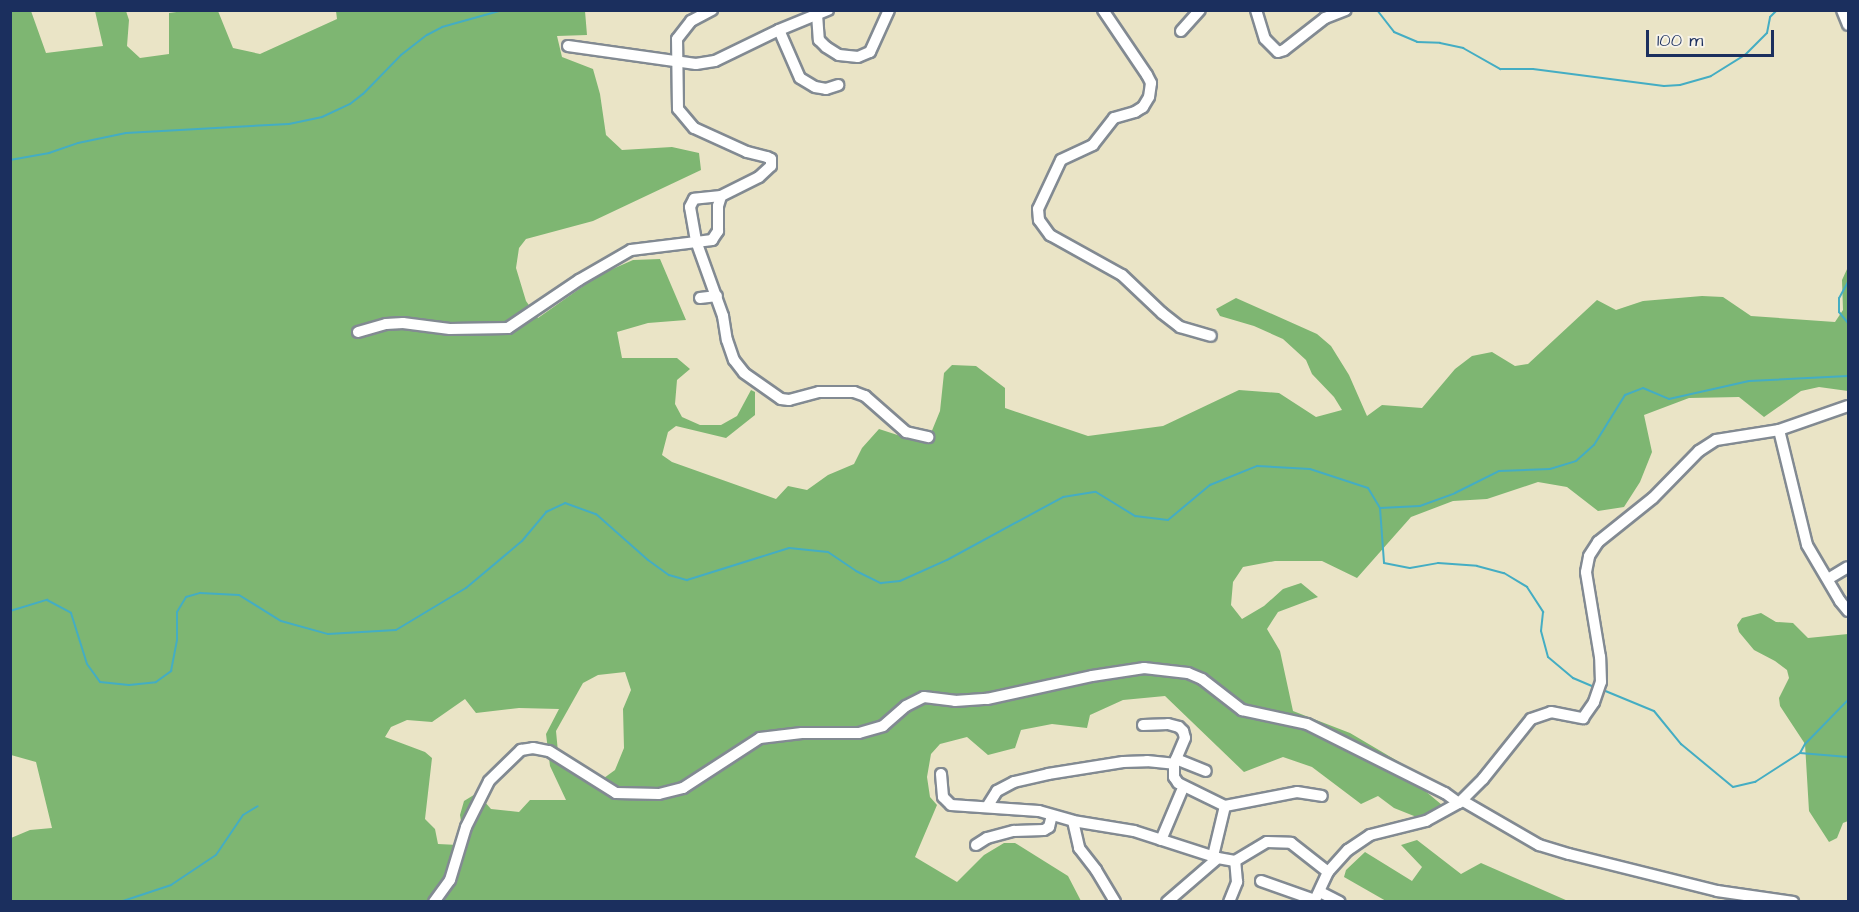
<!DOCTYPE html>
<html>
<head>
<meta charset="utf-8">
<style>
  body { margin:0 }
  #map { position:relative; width:1859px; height:912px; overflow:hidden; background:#eae4c6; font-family:"Architects Daughter",sans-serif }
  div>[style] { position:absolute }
  .forest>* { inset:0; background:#7eb672 }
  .stream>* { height:2px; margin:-1px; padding:0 1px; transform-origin:1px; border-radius:1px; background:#44adc3 }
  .roads { filter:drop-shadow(2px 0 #828a92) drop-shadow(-2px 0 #828a92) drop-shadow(0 2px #828a92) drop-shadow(0 -2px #828a92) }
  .minor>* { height:10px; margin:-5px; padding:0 5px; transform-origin:5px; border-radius:5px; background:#fff }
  span { translate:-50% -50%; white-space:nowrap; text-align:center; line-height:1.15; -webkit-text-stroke:5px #f7f3e8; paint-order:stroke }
  .frame { position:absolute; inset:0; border:12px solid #1b2f5e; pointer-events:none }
  .scale { position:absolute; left:1646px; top:30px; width:128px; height:27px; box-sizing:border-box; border:3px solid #1b2f5e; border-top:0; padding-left:8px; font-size:18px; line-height:21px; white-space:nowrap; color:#1b2f5e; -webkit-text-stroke:4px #f7f3e8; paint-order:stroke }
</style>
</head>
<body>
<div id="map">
  <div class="forest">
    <i style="clip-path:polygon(evenodd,11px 11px,31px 11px,46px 53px,103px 46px,95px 11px,126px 11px,129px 20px,127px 46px,140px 58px,169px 54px,169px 13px,184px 11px,218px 11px,233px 48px,260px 54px,337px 19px,336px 11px,585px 11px,587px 35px,557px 36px,562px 57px,593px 69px,600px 94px,606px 135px,622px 150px,672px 147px,699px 153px,701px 170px,593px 221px,526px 239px,519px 248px,516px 268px,526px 301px,538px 318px,599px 275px,633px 260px,660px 259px,686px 320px,648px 323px,617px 332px,622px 358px,677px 358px,690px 369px,677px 380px,675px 404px,682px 417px,700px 425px,721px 425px,737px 416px,751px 390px,755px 392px,755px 415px,726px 438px,676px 426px,668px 432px,662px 455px,672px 462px,776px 499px,788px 486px,807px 490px,828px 475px,854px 464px,862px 448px,879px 429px,919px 442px,931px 433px,940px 411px,944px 373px,952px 365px,976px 366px,1005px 388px,1005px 408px,1088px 436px,1163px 426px,1239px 390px,1279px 393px,1316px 417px,1342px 410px,1334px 397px,1312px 374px,1306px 360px,1283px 339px,1254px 326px,1220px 316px,1216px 309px,1236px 298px,1317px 334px,1331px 346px,1349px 375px,1367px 416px,1382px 405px,1422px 408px,1455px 369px,1472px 356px,1492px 352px,1515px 366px,1528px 364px,1597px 300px,1616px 310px,1643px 301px,1702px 296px,1723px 297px,1751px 316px,1835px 322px,1843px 310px,1842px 280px,1848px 267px,1848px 391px,1819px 387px,1801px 391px,1764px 417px,1739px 397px,1689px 398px,1644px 415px,1652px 452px,1640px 482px,1624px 507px,1598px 511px,1567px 487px,1538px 482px,1487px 499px,1453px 501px,1411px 517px,1357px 578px,1322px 561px,1275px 561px,1243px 567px,1233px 582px,1231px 605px,1242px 619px,1264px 606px,1283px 589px,1301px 583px,1318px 597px,1278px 612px,1267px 629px,1280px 651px,1293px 711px,1350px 733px,1428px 779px,1424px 790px,1442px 805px,1419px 818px,1394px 808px,1378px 796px,1361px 804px,1312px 767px,1283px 757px,1244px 772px,1165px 696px,1123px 700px,1090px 715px,1087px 728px,1052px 724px,1021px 730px,1015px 748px,988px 755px,967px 737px,940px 744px,931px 754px,927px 777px,930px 797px,937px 805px,915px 857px,957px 882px,984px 855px,1004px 843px,1015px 843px,1068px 876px,1081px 901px,11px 902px,11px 838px,30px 830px,52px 828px,36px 762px,11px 755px,11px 11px,625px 672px,631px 690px,623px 709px,624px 748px,615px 770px,604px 778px,558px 752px,556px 731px,583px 683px,598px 675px,625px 672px,11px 11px,465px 699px,476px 713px,519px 708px,559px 709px,546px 734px,550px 766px,566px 800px,530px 800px,519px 812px,491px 809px,477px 793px,464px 801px,460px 815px,462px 828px,458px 845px,438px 844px,435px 829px,425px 819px,432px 758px,425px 752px,385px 737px,391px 727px,407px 720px,432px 722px,465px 699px)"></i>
    <i style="clip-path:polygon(1761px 613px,1776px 622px,1793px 623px,1808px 638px,1848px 634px,1848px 821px,1843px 823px,1837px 838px,1829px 842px,1809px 811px,1805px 744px,1780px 706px,1779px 698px,1789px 678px,1787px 670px,1775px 661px,1754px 650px,1739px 632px,1737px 625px,1742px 618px)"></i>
    <i style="clip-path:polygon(1417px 840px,1461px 874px,1481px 863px,1568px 901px,1386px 901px,1344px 877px,1346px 870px,1365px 852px,1412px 881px,1422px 867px,1401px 845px)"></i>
  </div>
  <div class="stream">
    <i style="left:1377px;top:10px;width:28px;rotate:52deg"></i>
    <i style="left:1394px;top:32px;width:25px;rotate:23deg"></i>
    <i style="left:1417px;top:42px;width:23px;rotate:2deg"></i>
    <i style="left:1440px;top:43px;width:24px;rotate:12deg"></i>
    <i style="left:1463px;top:48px;width:43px;rotate:29.6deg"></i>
    <i style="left:1500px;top:69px;width:33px"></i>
    <i style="left:1533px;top:69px;width:132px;rotate:7.4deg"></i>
    <i style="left:1664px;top:86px;width:16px;rotate:-4deg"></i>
    <i style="left:1680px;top:85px;width:32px;rotate:-16deg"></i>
    <i style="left:1711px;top:76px;width:40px;rotate:-32deg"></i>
    <i style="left:1745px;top:55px;width:31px;rotate:-45deg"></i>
    <i style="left:1767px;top:33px;width:16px;rotate:-79deg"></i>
    <i style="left:1770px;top:17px;width:10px;rotate:-45deg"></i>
    <i style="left:10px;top:160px;width:40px;rotate:-10deg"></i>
    <i style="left:49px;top:153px;width:31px;rotate:-19deg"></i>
    <i style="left:78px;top:143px;width:49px;rotate:-11.8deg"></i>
    <i style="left:126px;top:133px;width:163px;rotate:-3.2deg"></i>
    <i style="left:289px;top:124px;width:34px;rotate:-12deg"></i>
    <i style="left:322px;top:117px;width:31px;rotate:-25deg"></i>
    <i style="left:350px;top:104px;width:16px;rotate:-38deg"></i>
    <i style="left:363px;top:94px;width:54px;rotate:-45.7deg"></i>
    <i style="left:401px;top:55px;width:33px;rotate:-38deg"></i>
    <i style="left:427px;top:35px;width:17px;rotate:-28deg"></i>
    <i style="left:442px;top:27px;width:63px;rotate:-15.6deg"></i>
    <i style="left:1848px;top:282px;width:18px;rotate:119deg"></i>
    <i style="left:1839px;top:298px;width:14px;rotate:90deg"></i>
    <i style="left:1839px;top:312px;width:14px;rotate:51deg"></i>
    <i style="left:1380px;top:508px;width:40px;rotate:-2.9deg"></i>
    <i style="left:1420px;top:506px;width:37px;rotate:-20deg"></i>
    <i style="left:1455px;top:493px;width:49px;rotate:-26.6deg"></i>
    <i style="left:1499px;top:471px;width:51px;rotate:-2.2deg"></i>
    <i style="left:1550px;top:469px;width:27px;rotate:-17deg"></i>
    <i style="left:1576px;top:461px;width:24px;rotate:-42deg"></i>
    <i style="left:1594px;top:445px;width:59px;rotate:-58.2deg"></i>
    <i style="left:1625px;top:395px;width:19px;rotate:-21deg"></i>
    <i style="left:1643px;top:388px;width:28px;rotate:23deg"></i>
    <i style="left:1669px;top:399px;width:82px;rotate:-12.7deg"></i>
    <i style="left:1749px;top:381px;width:99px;rotate:-2.9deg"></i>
    <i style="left:10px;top:611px;width:39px;rotate:-17deg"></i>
    <i style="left:47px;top:600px;width:27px;rotate:28deg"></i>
    <i style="left:71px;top:613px;width:53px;rotate:72.6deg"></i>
    <i style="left:87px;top:664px;width:22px;rotate:54deg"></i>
    <i style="left:100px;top:682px;width:29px;rotate:6deg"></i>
    <i style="left:129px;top:685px;width:27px;rotate:-6deg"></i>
    <i style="left:156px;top:682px;width:19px;rotate:-36deg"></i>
    <i style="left:171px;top:671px;width:32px;rotate:-79deg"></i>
    <i style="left:177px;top:640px;width:28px;rotate:-90deg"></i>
    <i style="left:177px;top:612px;width:17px;rotate:-59deg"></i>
    <i style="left:186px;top:597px;width:15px;rotate:-16deg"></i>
    <i style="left:200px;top:593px;width:39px;rotate:3deg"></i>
    <i style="left:239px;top:595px;width:49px;rotate:31.8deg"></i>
    <i style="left:281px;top:621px;width:49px;rotate:15.5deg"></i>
    <i style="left:328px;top:634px;width:68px;rotate:-3.4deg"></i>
    <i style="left:396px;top:630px;width:82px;rotate:-31deg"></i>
    <i style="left:466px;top:588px;width:73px;rotate:-40deg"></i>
    <i style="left:522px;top:541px;width:38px;rotate:-50deg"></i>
    <i style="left:546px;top:512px;width:21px;rotate:-25deg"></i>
    <i style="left:565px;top:503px;width:33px;rotate:20deg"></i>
    <i style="left:596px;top:514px;width:69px;rotate:41.5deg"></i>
    <i style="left:648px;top:560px;width:26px;rotate:36deg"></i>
    <i style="left:669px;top:575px;width:19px;rotate:16deg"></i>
    <i style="left:687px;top:580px;width:107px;rotate:-17.4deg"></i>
    <i style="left:789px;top:548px;width:39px;rotate:6deg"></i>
    <i style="left:828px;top:552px;width:34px;rotate:34deg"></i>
    <i style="left:856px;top:571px;width:28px;rotate:26deg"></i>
    <i style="left:881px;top:583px;width:19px;rotate:-6deg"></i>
    <i style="left:900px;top:581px;width:51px;rotate:-24.1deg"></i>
    <i style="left:947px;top:560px;width:132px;rotate:-28.5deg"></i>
    <i style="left:1063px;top:497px;width:33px;rotate:-9deg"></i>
    <i style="left:1096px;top:492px;width:46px;rotate:31.6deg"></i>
    <i style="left:1135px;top:516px;width:33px;rotate:7deg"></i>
    <i style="left:1168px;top:520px;width:55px;rotate:-39.8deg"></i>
    <i style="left:1210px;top:485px;width:51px;rotate:-22deg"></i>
    <i style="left:1257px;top:466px;width:53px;rotate:3.2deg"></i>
    <i style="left:1310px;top:469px;width:61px;rotate:18.1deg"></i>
    <i style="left:1368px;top:488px;width:23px;rotate:59deg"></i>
    <i style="left:1380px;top:508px;width:55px;rotate:85.8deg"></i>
    <i style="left:1384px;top:563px;width:26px;rotate:11deg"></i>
    <i style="left:1410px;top:568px;width:28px;rotate:-10deg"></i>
    <i style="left:1438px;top:563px;width:39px;rotate:4deg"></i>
    <i style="left:1477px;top:566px;width:28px;rotate:15deg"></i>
    <i style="left:1504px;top:573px;width:27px;rotate:31deg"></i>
    <i style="left:1527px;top:587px;width:30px;rotate:57deg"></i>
    <i style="left:1543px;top:612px;width:19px;rotate:96deg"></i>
    <i style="left:1541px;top:631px;width:27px;rotate:75deg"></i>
    <i style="left:1548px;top:657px;width:33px;rotate:40deg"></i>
    <i style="left:1573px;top:678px;width:23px;rotate:23deg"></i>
    <i style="left:1603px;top:690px;width:55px;rotate:22.4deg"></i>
    <i style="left:1654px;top:711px;width:43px;rotate:50.7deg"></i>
    <i style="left:1681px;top:744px;width:67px;rotate:39.6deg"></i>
    <i style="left:1733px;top:787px;width:23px;rotate:-13deg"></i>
    <i style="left:1755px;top:782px;width:54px;rotate:-32.8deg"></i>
    <i style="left:1800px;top:753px;width:10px;rotate:-61deg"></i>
    <i style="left:1805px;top:744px;width:62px;rotate:-45.7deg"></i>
    <i style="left:1800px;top:753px;width:48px;rotate:4.8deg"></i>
    <i style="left:120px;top:902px;width:54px;rotate:-18.4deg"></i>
    <i style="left:171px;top:885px;width:54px;rotate:-33.7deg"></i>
    <i style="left:216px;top:855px;width:48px;rotate:-56deg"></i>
    <i style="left:243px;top:815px;width:17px;rotate:-31deg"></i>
  </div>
  <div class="roads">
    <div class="minor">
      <i style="left:1103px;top:10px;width:78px;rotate:55.9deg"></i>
      <i style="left:1147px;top:75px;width:9px;rotate:63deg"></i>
      <i style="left:1151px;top:83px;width:14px;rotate:98deg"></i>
      <i style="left:1149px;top:97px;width:12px;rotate:121deg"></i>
      <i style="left:1143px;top:107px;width:9px;rotate:148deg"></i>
      <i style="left:1135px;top:112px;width:22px;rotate:164deg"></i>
      <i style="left:1114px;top:118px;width:34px;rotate:128deg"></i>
      <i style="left:1093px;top:145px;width:35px;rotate:155deg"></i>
      <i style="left:1061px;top:160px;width:54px;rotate:115.1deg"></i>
      <i style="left:1038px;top:209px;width:11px;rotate:85deg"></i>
      <i style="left:1039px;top:220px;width:19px;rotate:54deg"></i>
      <i style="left:1050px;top:235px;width:82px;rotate:29.1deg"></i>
      <i style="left:1122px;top:275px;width:55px;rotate:43.5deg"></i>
      <i style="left:1162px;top:313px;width:23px;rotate:38deg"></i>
      <i style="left:1180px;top:327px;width:32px;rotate:16deg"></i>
      <i style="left:1256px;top:10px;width:30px;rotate:73deg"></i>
      <i style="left:1265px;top:39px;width:18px;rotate:45deg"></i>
      <i style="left:1278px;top:52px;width:6px;rotate:-18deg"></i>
      <i style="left:1284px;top:50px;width:52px;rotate:-38deg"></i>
      <i style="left:1325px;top:18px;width:22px;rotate:-21deg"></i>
      <i style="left:1842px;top:10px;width:16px;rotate:68deg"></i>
      <i style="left:817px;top:14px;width:26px;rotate:86deg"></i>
      <i style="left:819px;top:40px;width:10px;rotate:45deg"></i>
      <i style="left:826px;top:47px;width:15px;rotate:32deg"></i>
      <i style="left:839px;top:55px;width:19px;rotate:6deg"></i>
      <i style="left:858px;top:57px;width:13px;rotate:-23deg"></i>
      <i style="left:870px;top:52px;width:46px;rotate:-65.7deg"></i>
      <i style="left:779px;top:30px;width:52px;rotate:66.4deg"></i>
      <i style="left:800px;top:78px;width:17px;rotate:31deg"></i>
      <i style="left:815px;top:87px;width:11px;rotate:10deg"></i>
      <i style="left:826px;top:89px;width:13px;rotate:-18deg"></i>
      <i style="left:1181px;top:31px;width:28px;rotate:-48deg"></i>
      <i style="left:568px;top:46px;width:129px;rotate:8deg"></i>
      <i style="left:696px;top:64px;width:19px;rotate:-9deg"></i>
      <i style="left:715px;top:61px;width:71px;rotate:-25.8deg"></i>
      <i style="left:779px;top:30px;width:53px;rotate:-22.2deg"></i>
      <i style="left:721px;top:196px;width:27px;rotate:174deg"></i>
      <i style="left:694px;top:199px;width:9px;rotate:117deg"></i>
      <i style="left:690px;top:207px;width:35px;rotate:80deg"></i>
      <i style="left:696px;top:241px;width:80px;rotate:70.2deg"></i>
      <i style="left:723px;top:316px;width:24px;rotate:81deg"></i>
      <i style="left:727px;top:340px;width:21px;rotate:71deg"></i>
      <i style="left:734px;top:360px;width:16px;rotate:52deg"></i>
      <i style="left:744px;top:373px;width:45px;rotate:35.1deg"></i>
      <i style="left:781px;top:399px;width:8px;rotate:7deg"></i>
      <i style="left:789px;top:400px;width:31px;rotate:-15deg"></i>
      <i style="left:819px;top:392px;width:35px"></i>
      <i style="left:854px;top:392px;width:12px;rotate:20deg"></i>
      <i style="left:865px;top:396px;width:55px;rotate:41.3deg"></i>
      <i style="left:906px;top:432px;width:23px;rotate:13deg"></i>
      <i style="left:700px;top:298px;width:17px;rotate:-7deg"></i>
      <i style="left:358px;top:332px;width:29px;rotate:-16deg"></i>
      <i style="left:386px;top:324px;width:17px;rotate:-3deg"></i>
      <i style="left:403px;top:323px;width:47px;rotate:7.3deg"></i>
      <i style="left:450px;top:329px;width:58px;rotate:-1deg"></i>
      <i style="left:508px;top:328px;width:86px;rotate:-34.1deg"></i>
      <i style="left:579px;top:280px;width:60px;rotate:-30deg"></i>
      <i style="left:631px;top:250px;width:82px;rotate:-7deg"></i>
      <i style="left:712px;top:240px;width:11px;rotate:-56deg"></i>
      <i style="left:718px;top:231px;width:25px;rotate:-90deg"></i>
      <i style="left:718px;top:206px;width:10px;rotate:-73deg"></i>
      <i style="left:721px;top:196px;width:42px;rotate:-26.6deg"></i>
      <i style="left:759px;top:177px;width:16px;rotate:-43deg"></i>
      <i style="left:771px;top:166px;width:7px;rotate:-90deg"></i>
      <i style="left:771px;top:159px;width:4px;rotate:-153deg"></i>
      <i style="left:767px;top:157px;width:21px;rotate:-166deg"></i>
      <i style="left:747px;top:152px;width:58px;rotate:-155.6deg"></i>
      <i style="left:694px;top:128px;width:25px;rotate:-130deg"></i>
      <i style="left:678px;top:109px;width:70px;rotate:-90.8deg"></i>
      <i style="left:677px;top:39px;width:23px;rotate:-52deg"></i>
      <i style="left:691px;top:21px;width:24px;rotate:-28deg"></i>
      <i style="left:1779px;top:430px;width:118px;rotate:76.3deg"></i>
      <i style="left:1807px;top:545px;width:65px;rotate:59.5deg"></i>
      <i style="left:1840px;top:601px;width:13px;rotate:51deg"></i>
      <i style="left:1828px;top:579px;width:23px;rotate:-31deg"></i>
      <i style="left:1143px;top:725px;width:25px;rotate:-2deg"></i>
      <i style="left:1168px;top:724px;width:11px;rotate:15deg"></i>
      <i style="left:1179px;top:727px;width:6px;rotate:45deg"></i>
      <i style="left:1183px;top:731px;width:7px;rotate:74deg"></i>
      <i style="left:1185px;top:738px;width:28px;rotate:113deg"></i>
      <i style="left:1176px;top:759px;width:32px;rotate:22deg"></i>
      <i style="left:941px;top:774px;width:23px;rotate:85deg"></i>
      <i style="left:943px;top:797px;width:11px;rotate:45deg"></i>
      <i style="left:951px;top:805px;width:88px;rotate:3.9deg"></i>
      <i style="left:1039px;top:811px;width:35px;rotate:16deg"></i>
      <i style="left:1073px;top:821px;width:62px;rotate:9.3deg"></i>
      <i style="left:1134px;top:831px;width:88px;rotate:17.8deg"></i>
      <i style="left:1218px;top:858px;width:17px;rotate:10deg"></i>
      <i style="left:1235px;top:861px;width:37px;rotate:-31deg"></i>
      <i style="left:1267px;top:842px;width:24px;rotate:2deg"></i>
      <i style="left:1291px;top:843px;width:47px;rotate:38.1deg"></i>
      <i style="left:1463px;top:801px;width:88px;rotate:30.1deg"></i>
      <i style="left:1539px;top:845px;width:31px;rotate:17deg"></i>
      <i style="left:1569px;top:854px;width:153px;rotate:14deg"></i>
      <i style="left:1717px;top:891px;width:77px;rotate:8.2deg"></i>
      <i style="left:1225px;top:806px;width:73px;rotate:-11deg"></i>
      <i style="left:1297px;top:792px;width:25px;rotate:9deg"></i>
      <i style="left:987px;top:807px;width:19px;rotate:-58deg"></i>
      <i style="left:997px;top:791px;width:19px;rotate:-28deg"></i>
      <i style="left:1014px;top:782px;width:35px;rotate:-13deg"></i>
      <i style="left:1048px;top:774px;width:76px;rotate:-9.1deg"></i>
      <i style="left:1123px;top:762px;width:24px;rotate:-2deg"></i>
      <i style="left:1147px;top:761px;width:27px;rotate:6deg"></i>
      <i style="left:1174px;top:764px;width:13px;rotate:90deg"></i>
      <i style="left:1174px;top:777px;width:7px;rotate:56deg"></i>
      <i style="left:1178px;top:783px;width:52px;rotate:26.1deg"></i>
      <i style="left:1225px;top:806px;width:51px;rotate:103.5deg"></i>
      <i style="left:1073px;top:821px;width:28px;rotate:77deg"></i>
      <i style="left:1079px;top:848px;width:28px;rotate:52deg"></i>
      <i style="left:1096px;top:870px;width:37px;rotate:59deg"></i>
      <i style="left:1161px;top:840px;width:56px;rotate:-67.1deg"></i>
      <i style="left:976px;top:845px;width:13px;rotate:-32deg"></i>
      <i style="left:987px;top:838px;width:28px;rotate:-15deg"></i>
      <i style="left:1014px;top:831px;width:30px;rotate:-2deg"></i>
      <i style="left:1044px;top:830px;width:6px;rotate:-31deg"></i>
      <i style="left:1049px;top:827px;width:12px;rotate:-76deg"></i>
      <i style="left:1261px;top:881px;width:57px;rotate:19.4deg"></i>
      <i style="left:1320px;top:892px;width:22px;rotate:27deg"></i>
      <i style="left:434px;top:902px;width:27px;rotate:-54deg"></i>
      <i style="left:450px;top:880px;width:55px;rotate:-73.2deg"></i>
      <i style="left:466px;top:827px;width:51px;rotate:-63.4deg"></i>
      <i style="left:489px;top:781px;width:45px;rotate:-44.1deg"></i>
      <i style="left:521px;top:750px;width:12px;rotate:-9deg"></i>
      <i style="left:533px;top:748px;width:16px;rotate:11deg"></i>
      <i style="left:549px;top:751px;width:79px;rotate:32.1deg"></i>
      <i style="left:616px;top:793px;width:43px;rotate:1.3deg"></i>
      <i style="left:659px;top:794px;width:25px;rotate:-14deg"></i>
      <i style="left:683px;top:788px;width:92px;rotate:-33deg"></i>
      <i style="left:760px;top:738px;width:42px;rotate:-6.8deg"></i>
      <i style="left:802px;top:733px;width:57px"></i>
      <i style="left:859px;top:733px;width:25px;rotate:-16deg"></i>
      <i style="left:883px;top:726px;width:30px;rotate:-41deg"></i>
      <i style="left:906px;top:706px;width:20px;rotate:-27deg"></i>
      <i style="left:924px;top:697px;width:31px;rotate:7deg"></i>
      <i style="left:955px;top:701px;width:32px;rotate:-4deg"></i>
      <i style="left:987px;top:699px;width:107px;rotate:-12.4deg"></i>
      <i style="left:1092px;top:676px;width:53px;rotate:-8.7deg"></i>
      <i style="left:1144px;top:668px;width:44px;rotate:6.5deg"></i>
      <i style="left:1188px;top:673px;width:15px;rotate:23deg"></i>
      <i style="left:1202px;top:679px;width:51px;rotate:37.8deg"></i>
      <i style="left:1242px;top:710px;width:66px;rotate:12.2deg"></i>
      <i style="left:1307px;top:724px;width:154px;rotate:26.6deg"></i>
      <i style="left:1445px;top:793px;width:17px;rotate:36deg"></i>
      <i style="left:1459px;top:803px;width:34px;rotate:-45deg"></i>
      <i style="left:1483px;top:779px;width:77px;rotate:-51.3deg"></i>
      <i style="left:1531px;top:719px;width:21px;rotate:-19deg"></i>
      <i style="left:1551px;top:712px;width:33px;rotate:11deg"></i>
      <i style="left:1583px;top:718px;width:19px;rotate:-55deg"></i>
      <i style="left:1594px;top:702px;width:21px;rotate:-71deg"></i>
      <i style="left:1601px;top:682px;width:25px;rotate:-92deg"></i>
      <i style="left:1600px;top:657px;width:86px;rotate:-99.4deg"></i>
      <i style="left:1586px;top:572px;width:16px;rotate:-79deg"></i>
      <i style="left:1589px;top:556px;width:17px;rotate:-57deg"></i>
      <i style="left:1598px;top:542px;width:70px;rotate:-38.7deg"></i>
      <i style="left:1653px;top:498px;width:66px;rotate:-45.6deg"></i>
      <i style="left:1699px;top:451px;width:20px;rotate:-33deg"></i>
      <i style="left:1716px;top:440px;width:64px;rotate:-9deg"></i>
      <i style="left:1779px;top:430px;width:73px;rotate:-19.2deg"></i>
      <i style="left:1167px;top:902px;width:67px;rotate:-40.8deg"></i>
      <i style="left:1229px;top:902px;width:22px;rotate:-68deg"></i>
      <i style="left:1237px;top:882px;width:21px;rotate:-95deg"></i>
      <i style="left:1314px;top:902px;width:33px;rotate:-65deg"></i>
      <i style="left:1328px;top:872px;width:30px;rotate:-48deg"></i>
      <i style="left:1348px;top:850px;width:27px;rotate:-34deg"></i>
      <i style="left:1370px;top:835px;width:58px;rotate:-14deg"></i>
      <i style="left:1426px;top:821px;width:38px;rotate:-29deg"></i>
    </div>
  </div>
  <div class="frame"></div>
  <div class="scale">100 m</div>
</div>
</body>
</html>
